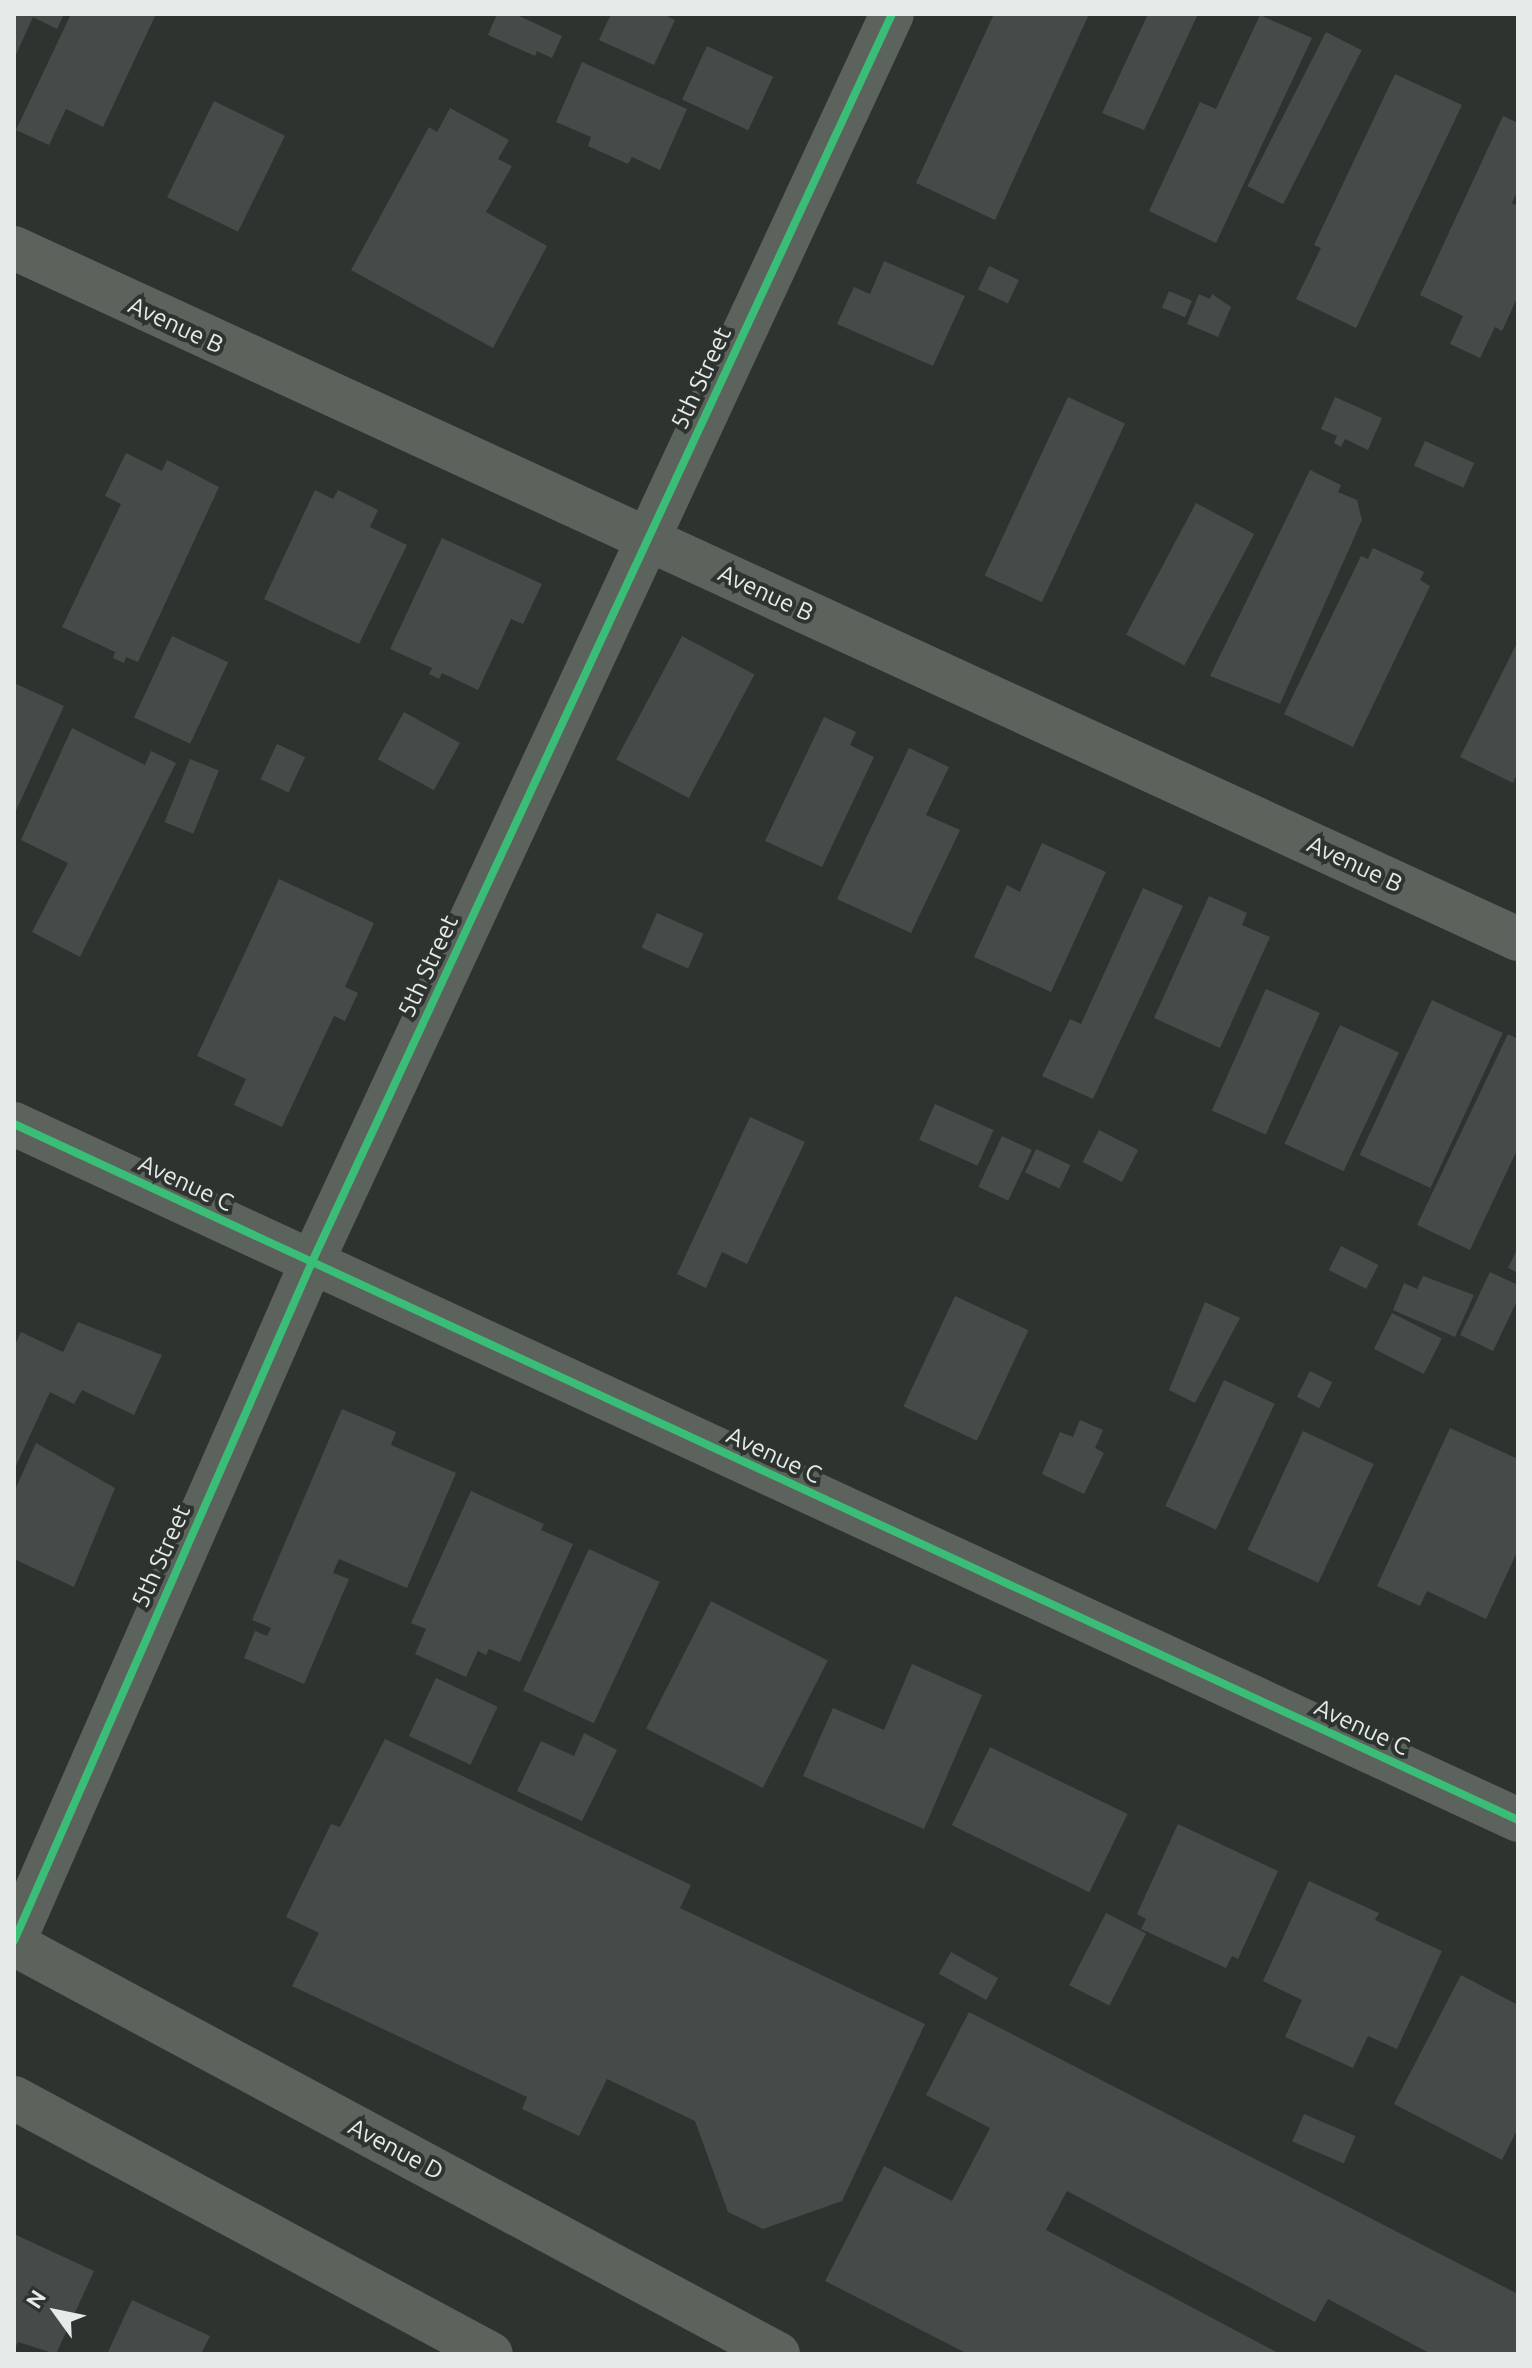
<!DOCTYPE html>
<html>
<head>
<meta charset="utf-8">
<style>
  body { margin:0 }
  #map { position:relative; width:1532px; height:2368px; overflow:hidden; background:#2e3330; font-family:Ubuntu,sans-serif }
  div>[style] { position:absolute }
  .building>* { inset:0; background:#464a48; transform-origin:0 0 }
  .minor>* { height:44px; margin:-22px; padding:0 22px; transform-origin:22px; border-radius:22px; background:#5c625c }
  .cycleway>* { height:8px; margin:-4px; padding:0 4px; transform-origin:4px; border-radius:4px; background:#3abd76 }
  span { translate:-50% -50%; white-space:nowrap; text-align:center; line-height:1.15; -webkit-text-stroke:8px #2d3430; paint-order:stroke }
  .street-label { font-size:24px; color:#e6eae8 }
  .frame { position:absolute; inset:0; border:16px solid #e6eae8; pointer-events:none }
  .north { position:absolute; left:16px; top:2272px; width:80px; height:80px; -webkit-text-stroke:6px #2d3430; paint-order:stroke; rotate:303deg; font-size:22px; font-weight:700; line-height:32px; text-align:center; color:#e6eae8 }
  .north::after { content:''; display:block; margin:auto; width:28px; height:36px; background:#e6eae8; clip-path:polygon(50% 0,100% 100%,50% 72%,0 100%) }
</style>
</head>
<body>
<div id="map">
  <div class="building">
    <i style="clip-path:polygon(14px 14px,64px 14px,57px 29px,33px 17px,14px 59px)"></i>
    <i style="clip-path:polygon(71px 14px,156px 14px,103px 127px,66px 109px,49px 145px,16px 130px)"></i>
    <i style="clip-path:polygon(497px 14px,515px 14px,562px 36px,552px 58px,537px 51px,535px 56px,488px 35px)"></i>
    <i style="clip-path:polygon(611px 14px,663px 14px,675px 20px,654px 65px,599px 40px)"></i>
    <i style="clip-path:polygon(994px 14px,1089px 14px,995px 220px,916px 183px)"></i>
    <i style="clip-path:polygon(1148px 14px,1198px 14px,1144px 130px,1102px 113px)"></i>
    <i style="clip-path:polygon(1260px 15px,1312px 38px,1216px 243px,1149px 211px,1200px 102px,1216px 109px)"></i>
    <i style="left:1326px;top:32px;width:40px;height:173px;rotate:27deg"></i>
    <i style="left:707px;top:46px;width:73px;height:59px;rotate:25deg"></i>
    <i style="clip-path:polygon(582px 62px,687px 109px,660px 170px,632px 157px,628px 164px,588px 146px,591px 137px,556px 122px)"></i>
    <i style="clip-path:polygon(1395px 74px,1462px 105px,1356px 328px,1296px 299px,1321px 248px,1314px 245px)"></i>
    <i style="left:214px;top:101px;width:79px;height:107px;rotate:26deg"></i>
    <i style="clip-path:polygon(450px 108px,509px 140px,498px 159px,512px 166px,486px 212px,547px 246px,493px 348px,351px 270px,429px 127px,437px 132px)"></i>
    <i style="clip-path:polygon(1503px 116px,1518px 123px,1518px 190px,1512px 203px,1518px 206px,1518px 296px,1502px 331px,1495px 327px,1480px 358px,1450px 344px,1463px 316px,1420px 295px)"></i>
    <i style="clip-path:polygon(884px 261px,965px 296px,933px 366px,837px 324px,854px 287px,870px 294px)"></i>
    <i style="left:989px;top:266px;width:33px;height:26px;rotate:25deg"></i>
    <i style="left:1169px;top:291px;width:25px;height:18px;rotate:23deg"></i>
    <i style="clip-path:polygon(1199px 294px,1210px 299px,1212px 294px,1231px 307px,1218px 337px,1187px 324px)"></i>
    <i style="left:1068px;top:397px;width:63px;height:197px;rotate:25deg"></i>
    <i style="clip-path:polygon(1335px 397px,1382px 418px,1368px 450px,1345px 439px,1341px 447px,1334px 443px,1337px 436px,1321px 429px)"></i>
    <i style="left:1425px;top:441px;width:54px;height:27px;rotate:24deg"></i>
    <i style="clip-path:polygon(126px 453px,162px 471px,167px 460px,219px 487px,138px 662px,126px 657px,124px 663px,113px 658px,115px 652px,62px 627px,121px 504px,105px 496px)"></i>
    <i style="clip-path:polygon(1310px 470px,1341px 485px,1338px 492px,1357px 500px,1362px 520px,1280px 704px,1210px 676px)"></i>
    <i style="clip-path:polygon(315px 490px,333px 499px,338px 490px,378px 510px,370px 527px,407px 545px,359px 644px,264px 599px)"></i>
    <i style="left:1196px;top:503px;width:66px;height:149px;rotate:28deg"></i>
    <i style="clip-path:polygon(442px 538px,542px 584px,523px 624px,511px 619px,478px 690px,442px 673px,439px 679px,429px 674px,432px 668px,390px 649px)"></i>
    <i style="clip-path:polygon(1373px 548px,1424px 572px,1420px 580px,1430px 586px,1353px 747px,1284px 714px,1361px 556px,1368px 559px)"></i>
    <i style="left:172px;top:636px;width:62px;height:90px;rotate:25deg"></i>
    <i style="left:682px;top:636px;width:82px;height:140px;rotate:28deg"></i>
    <i style="clip-path:polygon(1518px 641px,1518px 772px,1513px 783px,1460px 757px)"></i>
    <i style="clip-path:polygon(14px 683px,64px 706px,14px 815px)"></i>
    <i style="left:404px;top:712px;width:64px;height:54px;rotate:29deg"></i>
    <i style="clip-path:polygon(824px 717px,856px 732px,850px 745px,874px 757px,822px 867px,765px 841px)"></i>
    <i style="clip-path:polygon(72px 728px,145px 765px,151px 751px,176px 763px,80px 957px,32px 932px,68px 863px,21px 840px)"></i>
    <i style="left:277px;top:744px;width:31px;height:39px;rotate:25deg"></i>
    <i style="clip-path:polygon(909px 748px,949px 767px,926px 815px,960px 830px,911px 933px,837px 899px)"></i>
    <i style="left:190px;top:759px;width:31px;height:68px;rotate:22deg"></i>
    <i style="clip-path:polygon(1042px 843px,1106px 872px,1051px 992px,974px 957px,1007px 885px,1020px 892px)"></i>
    <i style="clip-path:polygon(279px 879px,374px 923px,345px 987px,358px 993px,345px 1021px,334px 1016px,282px 1127px,234px 1105px,246px 1079px,197px 1056px)"></i>
    <i style="clip-path:polygon(1143px 888px,1183px 906px,1093px 1099px,1042px 1076px,1070px 1019px,1081px 1024px)"></i>
    <i style="clip-path:polygon(1209px 896px,1247px 913px,1242px 925px,1270px 937px,1220px 1048px,1154px 1018px)"></i>
    <i style="left:657px;top:913px;width:51px;height:38px;rotate:24deg"></i>
    <i style="left:1266px;top:989px;width:59px;height:133px;rotate:24deg"></i>
    <i style="left:1432px;top:1000px;width:78px;height:171px;rotate:25deg"></i>
    <i style="left:1340px;top:1025px;width:65px;height:131px;rotate:25deg"></i>
    <i style="clip-path:polygon(1508px 1034px,1518px 1039px,1518px 1148px,1470px 1250px,1417px 1225px)"></i>
    <i style="left:935px;top:1104px;width:64px;height:39px;rotate:24deg"></i>
    <i style="clip-path:polygon(750px 1117px,805px 1142px,747px 1264px,722px 1252px,706px 1288px,677px 1274px)"></i>
    <i style="left:1099px;top:1130px;width:44px;height:36px;rotate:27deg"></i>
    <i style="left:1002px;top:1136px;width:33px;height:56px;rotate:25deg"></i>
    <i style="left:1036px;top:1149px;width:38px;height:26px;rotate:25deg"></i>
    <i style="left:1341px;top:1246px;width:42px;height:27px;rotate:27deg"></i>
    <i style="clip-path:polygon(1518px 1247px,1518px 1273px,1508px 1268px)"></i>
    <i style="clip-path:polygon(1490px 1272px,1518px 1285px,1518px 1299px,1493px 1351px,1460px 1335px)"></i>
    <i style="clip-path:polygon(1423px 1276px,1474px 1295px,1455px 1337px,1393px 1310px,1404px 1283px,1417px 1289px)"></i>
    <i style="left:955px;top:1296px;width:81px;height:122px;rotate:25deg"></i>
    <i style="clip-path:polygon(1205px 1302px,1240px 1318px,1195px 1403px,1169px 1390px)"></i>
    <i style="left:1392px;top:1313px;width:56px;height:40px;rotate:27deg"></i>
    <i style="clip-path:polygon(78px 1322px,162px 1355px,134px 1415px,82px 1390px,74px 1404px,50px 1392px,14px 1470px,14px 1347px,21px 1332px,63px 1352px)"></i>
    <i style="left:1310px;top:1371px;width:25px;height:29px;rotate:27deg"></i>
    <i style="left:1224px;top:1380px;width:56px;height:139px;rotate:25deg"></i>
    <i style="clip-path:polygon(342px 1409px,396px 1432px,391px 1445px,456px 1473px,407px 1588px,339px 1559px,333px 1573px,349px 1579px,304px 1684px,244px 1658px,255px 1631px,267px 1636px,271px 1628px,252px 1620px)"></i>
    <i style="clip-path:polygon(1080px 1420px,1103px 1430px,1095px 1448px,1104px 1453px,1084px 1494px,1042px 1474px,1060px 1432px,1073px 1437px)"></i>
    <i style="clip-path:polygon(1450px 1428px,1518px 1459px,1518px 1550px,1486px 1619px,1427px 1591px,1420px 1606px,1377px 1586px)"></i>
    <i style="left:1303px;top:1431px;width:78px;height:131px;rotate:25deg"></i>
    <i style="clip-path:polygon(36px 1443px,115px 1488px,74px 1587px,14px 1559px,14px 1492px)"></i>
    <i style="clip-path:polygon(471px 1491px,544px 1524px,541px 1530px,573px 1544px,520px 1662px,489px 1649px,486px 1655px,478px 1651px,466px 1677px,415px 1654px,426px 1629px,411px 1623px)"></i>
    <i style="left:589px;top:1549px;width:78px;height:156px;rotate:25deg"></i>
    <i style="left:711px;top:1601px;width:131px;height:143px;rotate:27deg"></i>
    <i style="clip-path:polygon(912px 1664px,982px 1695px,924px 1829px,803px 1776px,833px 1708px,884px 1730px)"></i>
    <i style="left:436px;top:1678px;width:68px;height:64px;rotate:25deg"></i>
    <i style="clip-path:polygon(584px 1733px,617px 1750px,582px 1821px,517px 1791px,541px 1741px,574px 1756px)"></i>
    <i style="clip-path:polygon(385px 1739px,691px 1885px,680px 1908px,925px 2024px,842px 2201px,763px 2229px,728px 2212px,695px 2121px,607px 2079px,579px 2136px,522px 2109px,527px 2097px,292px 1986px,319px 1933px,286px 1917px,331px 1824px,340px 1827px)"></i>
    <i style="left:990px;top:1747px;width:153px;height:87px;rotate:26deg"></i>
    <i style="clip-path:polygon(1178px 1824px,1278px 1871px,1238px 1959px,1232px 1956px,1226px 1968px,1141px 1929px,1146px 1919px,1137px 1914px)"></i>
    <i style="clip-path:polygon(1309px 1881px,1379px 1913px,1375px 1920px,1442px 1951px,1397px 2049px,1368px 2036px,1353px 2068px,1285px 2037px,1302px 2000px,1263px 1981px)"></i>
    <i style="left:1106px;top:1913px;width:45px;height:81px;rotate:27deg"></i>
    <i style="left:951px;top:1952px;width:54px;height:25px;rotate:29deg"></i>
    <i style="clip-path:polygon(1461px 1975px,1518px 2005px,1518px 2128px,1502px 2160px,1394px 2104px)"></i>
    <i style="clip-path:polygon(969px 2012px,1518px 2294px,1518px 2354px,1431px 2354px,1328px 2299px,1315px 2322px,1067px 2191px,1046px 2230px,1280px 2354px,968px 2354px,825px 2281px,884px 2166px,952px 2201px,990px 2128px,926px 2095px)"></i>
    <i style="left:1304px;top:2114px;width:56px;height:30px;rotate:23deg"></i>
    <i style="clip-path:polygon(14px 2234px,94px 2271px,56px 2354px,18px 2342px,14px 2350px)"></i>
    <i style="clip-path:polygon(132px 2300px,210px 2336px,201px 2354px,107px 2354px)"></i>
  </div>
  <div class="minor">
    <i style="left:14px;top:248px;width:1655px;rotate:24.68deg"></i>
    <i style="left:14px;top:1124px;width:1657px;rotate:24.83deg"></i>
    <i style="left:14px;top:1941px;width:739px;rotate:-66.31deg"></i>
    <i style="left:311px;top:1264px;width:1378px;rotate:-65.07deg"></i>
    <i style="left:14px;top:1944px;width:867px;rotate:28.22deg"></i>
    <i style="left:14px;top:2098px;width:541px;rotate:28.22deg"></i>
  </div>
  <div class="cycleway">
    <i style="left:14px;top:1124px;width:1657px;rotate:24.83deg"></i>
    <i style="left:14px;top:1941px;width:739px;rotate:-66.31deg"></i>
    <i style="left:311px;top:1264px;width:1378px;rotate:-65.07deg"></i>
  </div>
  <div class="street-label">
    <span style="left:176px;top:325px;rotate:25deg">Avenue B</span>
    <span style="left:701px;top:378px;rotate:-65deg">5th Street</span>
    <span style="left:766px;top:593px;rotate:25deg">Avenue B</span>
    <span style="left:1355px;top:864px;rotate:25deg">Avenue B</span>
    <span style="left:428px;top:966px;rotate:-65deg">5th Street</span>
    <span style="left:186px;top:1183px;rotate:25deg">Avenue C</span>
    <span style="left:774px;top:1455px;rotate:25deg">Avenue C</span>
    <span style="left:161px;top:1556px;rotate:-66deg">5th Street</span>
    <span style="left:1362px;top:1727px;rotate:25deg">Avenue C</span>
    <span style="left:396px;top:2149px;rotate:28deg">Avenue D</span>
  </div>
  <div class="frame"></div>
  <div class="north">N</div>
</div>
</body>
</html>
